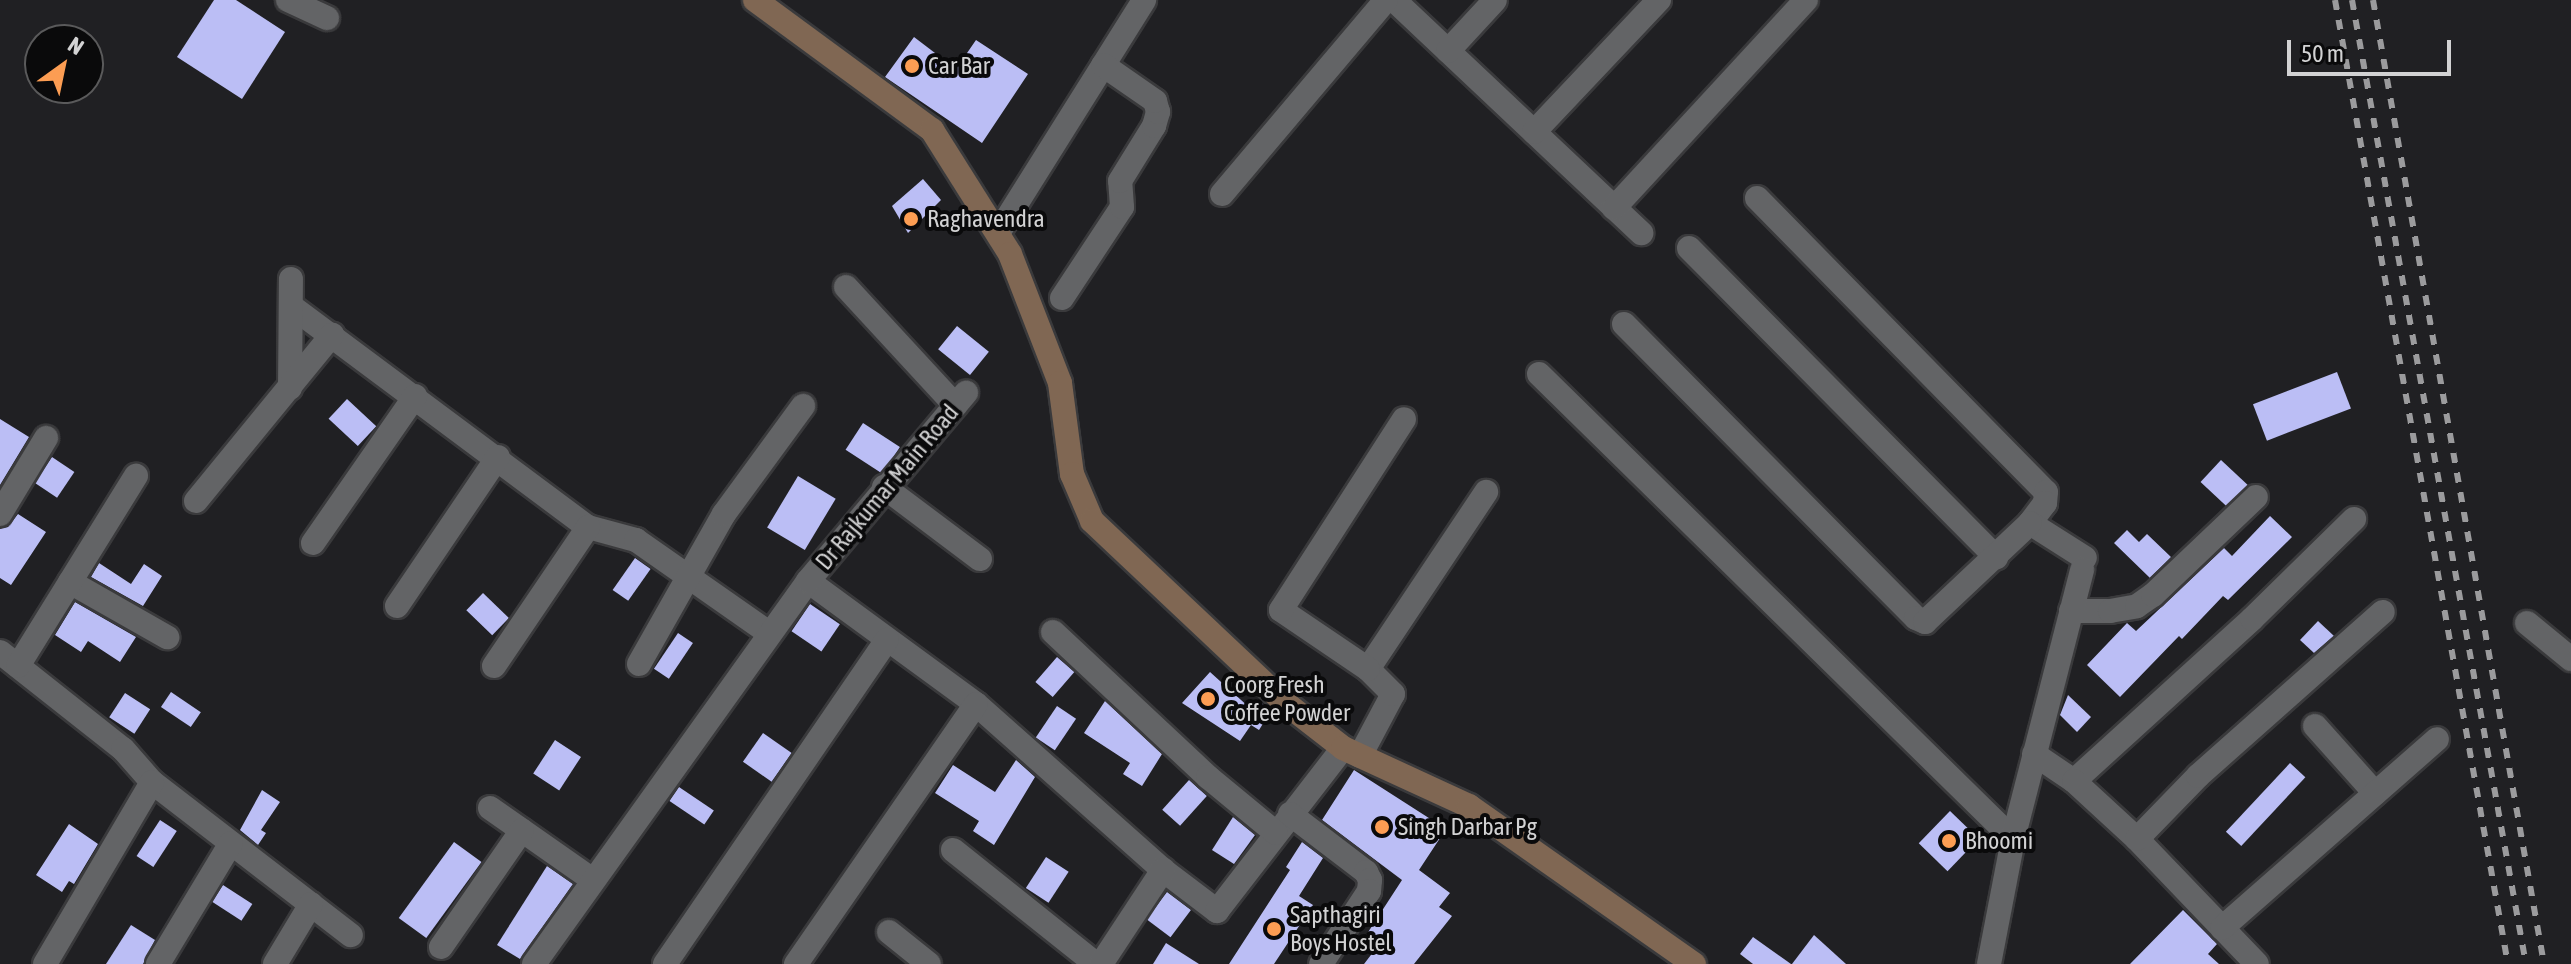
<!DOCTYPE html>
<html>
<head>
<meta charset="utf-8">
<style>
  body { margin:0 }
  #map { position:relative; width:2571px; height:964px; overflow:hidden; background:#202023; font-family:"Asap Condensed",sans-serif }
  div>[style] { position:absolute }
  .building>* { inset:0; background:#bbbef5; transform-origin:0 0 }
  .roads { filter:drop-shadow(2px 0 #3a3a3c) drop-shadow(-2px 0 #3a3a3c) drop-shadow(0 2px #3a3a3c) drop-shadow(0 -2px #3a3a3c) }
  .street>* { height:24px; margin:-12px; padding:0 12px; transform-origin:12px; border-radius:12px; background:#636466 }
  .secondary>* { height:24px; margin:-12px; padding:0 12px; transform-origin:12px; border-radius:12px; background:#806753 }
  .rail>* { height:6px; margin-top:-3px; transform-origin:0; background:repeating-linear-gradient(90deg,#9b9b9d 0 10px,transparent 0 20px) }
  .dots>* { width:22px; height:22px; translate:-50% -50%; box-sizing:border-box; border:4px solid #0a0a0b; border-radius:50% }
  span { translate:-50% -50%; white-space:nowrap; text-align:center; line-height:1.15; -webkit-text-stroke:8px #0a0a0b; paint-order:stroke }
  .poi-label { font-size:24px; color:#d2d2d3 }
  .left { translate:0 -50%; text-align:left }
  .street-label { font-size:24px; color:#d2d2d3 }
  .north { position:absolute; left:24px; top:24px; width:80px; height:80px; box-sizing:border-box; background:#0a0a0b; border:2px solid #5a5a5b; border-radius:50%; rotate:33deg; font-size:22px; font-weight:700; line-height:32px; text-align:center; color:#d2d2d3 }
  .north::after { content:''; display:block; margin:auto; width:28px; height:36px; background:#fc9d53; clip-path:polygon(50% 0,100% 100%,50% 72%,0 100%) }
  .scale { position:absolute; left:2287px; top:40px; width:164px; height:36px; box-sizing:border-box; border:4px solid #d2d2d3; border-top:0; padding-left:10px; font-size:24px; line-height:28px; white-space:nowrap; color:#d2d2d3; -webkit-text-stroke:6px #0a0a0b; paint-order:stroke }
</style>
</head>
<body>
<div id="map">
  <div class="building">
    <i style="clip-path:polygon(214px 0,236px 0,285px 32px,242px 99px,177px 57px)"></i>
    <i style="clip-path:polygon(914px 37px,956px 69px,976px 40px,1028px 74px,982px 143px,885px 77px)"></i>
    <i style="clip-path:polygon(923px 179px,941px 200px,908px 233px,892px 206px)"></i>
    <i style="left:957px;top:326px;width:41px;height:30px;rotate:39deg"></i>
    <i style="left:2337px;top:372px;width:39px;height:90px;rotate:69deg"></i>
    <i style="left:347px;top:399px;width:40px;height:27px;rotate:43deg"></i>
    <i style="clip-path:polygon(0 419px,29px 437px,0 485px)"></i>
    <i style="left:863px;top:423px;width:44px;height:32px;rotate:33deg"></i>
    <i style="left:52px;top:457px;width:27px;height:31px;rotate:34deg"></i>
    <i style="left:2221px;top:460px;width:37px;height:30px;rotate:43deg"></i>
    <i style="left:798px;top:476px;width:44px;height:60px;rotate:31deg"></i>
    <i style="clip-path:polygon(18px 514px,46px 532px,11px 585px,0 578px,0 529px,8px 527px)"></i>
    <i style="clip-path:polygon(2270px 516px,2292px 537px,2228px 600px,2223px 596px,2182px 639px,2179px 636px,2120px 697px,2087px 665px,2127px 623px,2136px 631px,2224px 548px,2232px 556px)"></i>
    <i style="clip-path:polygon(2127px 530px,2139px 542px,2147px 534px,2171px 557px,2150px 578px,2114px 543px)"></i>
    <i style="left:635px;top:558px;width:19px;height:39px;rotate:35deg"></i>
    <i style="clip-path:polygon(99px 563px,131px 584px,144px 564px,162px 576px,143px 606px,91px 577px)"></i>
    <i style="left:483px;top:593px;width:36px;height:24px;rotate:44deg"></i>
    <i style="clip-path:polygon(75px 602px,136px 637px,120px 662px,88px 641px,81px 652px,55px 635px)"></i>
    <i style="left:810px;top:604px;width:36px;height:33px;rotate:34deg"></i>
    <i style="clip-path:polygon(2318px 621px,2334px 636px,2314px 653px,2300px 640px)"></i>
    <i style="left:678px;top:633px;width:18px;height:43px;rotate:34deg"></i>
    <i style="left:1057px;top:657px;width:23px;height:33px;rotate:41deg"></i>
    <i style="clip-path:polygon(1210px 672px,1251px 709px,1257px 699px,1271px 711px,1259px 730px,1251px 725px,1240px 741px,1182px 703px)"></i>
    <i style="left:171px;top:692px;width:36px;height:18px;rotate:34deg"></i>
    <i style="left:125px;top:693px;width:30px;height:29px;rotate:33deg"></i>
    <i style="clip-path:polygon(2068px 695px,2091px 717px,2077px 732px,2060px 715px)"></i>
    <i style="clip-path:polygon(1105px 701px,1162px 754px,1142px 786px,1123px 774px,1130px 763px,1084px 733px)"></i>
    <i style="left:1057px;top:706px;width:23px;height:38px;rotate:34deg"></i>
    <i style="left:763px;top:733px;width:35px;height:35px;rotate:35deg"></i>
    <i style="left:555px;top:740px;width:31px;height:40px;rotate:33deg"></i>
    <i style="clip-path:polygon(1016px 760px,1035px 777px,994px 845px,973px 831px,979px 821px,935px 793px,953px 765px,995px 792px)"></i>
    <i style="left:2290px;top:763px;width:21px;height:94px;rotate:43deg"></i>
    <i style="clip-path:polygon(1354px 770px,1446px 829px,1419px 870px,1450px 893px,1439px 907px,1452px 916px,1414px 964px,1364px 964px,1374px 951px,1361px 943px,1402px 880px,1322px 820px)"></i>
    <i style="left:1189px;top:780px;width:24px;height:40px;rotate:42deg"></i>
    <i style="left:679px;top:787px;width:42px;height:17px;rotate:34deg"></i>
    <i style="clip-path:polygon(262px 790px,280px 802px,261px 830px,266px 833px,258px 845px,240px 830px)"></i>
    <i style="left:1950px;top:811px;width:40px;height:45px;rotate:44deg"></i>
    <i style="clip-path:polygon(1233px 817px,1255px 835px,1234px 864px,1212px 850px)"></i>
    <i style="left:160px;top:820px;width:20px;height:43px;rotate:33deg"></i>
    <i style="clip-path:polygon(69px 824px,98px 844px,74px 884px,69px 881px,62px 892px,36px 875px)"></i>
    <i style="left:454px;top:842px;width:34px;height:94px;rotate:36deg"></i>
    <i style="clip-path:polygon(1302px 842px,1323px 858px,1299px 896px,1313px 905px,1274px 964px,1229px 964px,1290px 870px,1286px 867px)"></i>
    <i style="left:1046px;top:857px;width:27px;height:37px;rotate:33deg"></i>
    <i style="clip-path:polygon(547px 866px,573px 884px,520px 959px,497px 945px)"></i>
    <i style="left:223px;top:885px;width:35px;height:20px;rotate:33deg"></i>
    <i style="left:1167px;top:892px;width:30px;height:34px;rotate:37deg"></i>
    <i style="clip-path:polygon(2183px 910px,2217px 944px,2208px 954px,2219px 964px,2130px 964px)"></i>
    <i style="clip-path:polygon(131px 925px,155px 940px,143px 964px,106px 964px)"></i>
    <i style="clip-path:polygon(1814px 935px,1846px 964px,1792px 964px)"></i>
    <i style="clip-path:polygon(1753px 937px,1791px 964px,1753px 964px,1740px 954px)"></i>
    <i style="clip-path:polygon(1166px 943px,1199px 964px,1153px 964px)"></i>
  </div>
  <div class="roads">
    <div class="street">
      <i style="left:288px;top:0;width:43px;rotate:24.8deg"></i>
      <i style="left:1394px;top:0;width:340px;rotate:43.3deg"></i>
      <i style="left:1448px;top:51px;width:69px;rotate:-47.3deg"></i>
      <i style="left:1534px;top:132px;width:182px;rotate:-46.6deg"></i>
      <i style="left:1222px;top:194px;width:254px;rotate:-49.8deg"></i>
      <i style="left:1757px;top:198px;width:412px;rotate:45.5deg"></i>
      <i style="left:2046px;top:492px;width:11px;rotate:95deg"></i>
      <i style="left:2045px;top:503px;width:25px;rotate:127deg"></i>
      <i style="left:2030px;top:523px;width:65px;rotate:32.5deg"></i>
      <i style="left:1614px;top:208px;width:283px;rotate:-47.3deg"></i>
      <i style="left:998px;top:233px;width:275px;rotate:-57.9deg"></i>
      <i style="left:1689px;top:248px;width:436px;rotate:45.2deg"></i>
      <i style="left:846px;top:287px;width:161px;rotate:47.3deg"></i>
      <i style="left:1062px;top:298px;width:109px;rotate:-56.6deg"></i>
      <i style="left:1122px;top:207px;width:26px;rotate:-94deg"></i>
      <i style="left:1120px;top:181px;width:65px;rotate:-58.3deg"></i>
      <i style="left:1154px;top:126px;width:15px;rotate:-74deg"></i>
      <i style="left:1158px;top:112px;width:11px;rotate:-105deg"></i>
      <i style="left:1155px;top:101px;width:63px;rotate:-145.3deg"></i>
      <i style="left:291px;top:306px;width:370px;rotate:36.7deg"></i>
      <i style="left:588px;top:527px;width:50px;rotate:15.2deg"></i>
      <i style="left:636px;top:540px;width:162px;rotate:35deg"></i>
      <i style="left:1624px;top:324px;width:414px;rotate:45.2deg"></i>
      <i style="left:1916px;top:618px;width:10px;rotate:24deg"></i>
      <i style="left:1925px;top:622px;width:144px;rotate:-43.3deg"></i>
      <i style="left:1539px;top:374px;width:664px;rotate:44.45deg"></i>
      <i style="left:290px;top:388px;width:109px;rotate:-89.5deg"></i>
      <i style="left:884px;top:487px;width:120px;rotate:36.9deg"></i>
      <i style="left:196px;top:501px;width:215px;rotate:-50.7deg"></i>
      <i style="left:0;top:514px;width:89px;rotate:-58.8deg"></i>
      <i style="left:313px;top:543px;width:179px;rotate:-55.2deg"></i>
      <i style="left:808px;top:581px;width:208px;rotate:36.2deg"></i>
      <i style="left:976px;top:704px;width:250px;rotate:41.6deg"></i>
      <i style="left:1163px;top:870px;width:68px;rotate:37.2deg"></i>
      <i style="left:1217px;top:911px;width:206px;rotate:-52.3deg"></i>
      <i style="left:70px;top:582px;width:112px;rotate:29.6deg"></i>
      <i style="left:397px;top:606px;width:180px;rotate:-55.9deg"></i>
      <i style="left:2071px;top:611px;width:39px"></i>
      <i style="left:2110px;top:611px;width:27px;rotate:-10deg"></i>
      <i style="left:2137px;top:606px;width:19px;rotate:-35deg"></i>
      <i style="left:2153px;top:595px;width:142px;rotate:-43.6deg"></i>
      <i style="left:2527px;top:623px;width:57px;rotate:39.3deg"></i>
      <i style="left:1053px;top:632px;width:212px;rotate:43.1deg"></i>
      <i style="left:1208px;top:777px;width:88px;rotate:39.5deg"></i>
      <i style="left:0;top:652px;width:157px;rotate:38.3deg"></i>
      <i style="left:123px;top:749px;width:44px;rotate:48.7deg"></i>
      <i style="left:152px;top:782px;width:251px;rotate:37.6deg"></i>
      <i style="left:639px;top:664px;width:172px;rotate:-60.5deg"></i>
      <i style="left:724px;top:514px;width:134px;rotate:-53.8deg"></i>
      <i style="left:18px;top:666px;width:224px;rotate:-58.2deg"></i>
      <i style="left:494px;top:666px;width:168px;rotate:-55.9deg"></i>
      <i style="left:1368px;top:669px;width:213px;rotate:-56.3deg"></i>
      <i style="left:2315px;top:726px;width:90px;rotate:48.2deg"></i>
      <i style="left:2034px;top:754px;width:48px;rotate:34deg"></i>
      <i style="left:2074px;top:781px;width:241px;rotate:-42.3deg"></i>
      <i style="left:2252px;top:619px;width:143px;rotate:-44.4deg"></i>
      <i style="left:1360px;top:756px;width:70px;rotate:-62deg"></i>
      <i style="left:1393px;top:694px;width:35px;rotate:-135deg"></i>
      <i style="left:1368px;top:669px;width:105px;rotate:-145.9deg"></i>
      <i style="left:1281px;top:610px;width:227px;rotate:-57.2deg"></i>
      <i style="left:2074px;top:781px;width:86px;rotate:42.6deg"></i>
      <i style="left:2137px;top:839px;width:173px;rotate:46.2deg"></i>
      <i style="left:490px;top:808px;width:126px;rotate:35deg"></i>
      <i style="left:1290px;top:814px;width:96px;rotate:37.3deg"></i>
      <i style="left:1366px;top:872px;width:9px;rotate:63deg"></i>
      <i style="left:1370px;top:880px;width:11px;rotate:95deg"></i>
      <i style="left:1369px;top:891px;width:87px;rotate:123.3deg"></i>
      <i style="left:2137px;top:839px;width:88px;rotate:-45.9deg"></i>
      <i style="left:2198px;top:776px;width:247px;rotate:-41.6deg"></i>
      <i style="left:953px;top:850px;width:183px;rotate:38.6deg"></i>
      <i style="left:2222px;top:928px;width:286px;rotate:-41.3deg"></i>
      <i style="left:889px;top:932px;width:51px;rotate:38.7deg"></i>
      <i style="left:441px;top:947px;width:142px;rotate:-55.3deg"></i>
      <i style="left:45px;top:964px;width:211px;rotate:-59.5deg"></i>
      <i style="left:158px;top:964px;width:141px;rotate:-58.9deg"></i>
      <i style="left:275px;top:964px;width:70px;rotate:-59deg"></i>
      <i style="left:534px;top:964px;width:471px;rotate:-54.4deg"></i>
      <i style="left:808px;top:581px;width:246px;rotate:-50deg"></i>
      <i style="left:665px;top:964px;width:393px;rotate:-55.6deg"></i>
      <i style="left:796px;top:964px;width:316px;rotate:-55.3deg"></i>
      <i style="left:1101px;top:964px;width:113px;rotate:-56.6deg"></i>
      <i style="left:1989px;top:964px;width:127px;rotate:-79.1deg"></i>
      <i style="left:2013px;top:839px;width:278px;rotate:-75.6deg"></i>
    </div>
    <div class="secondary">
      <i style="left:755px;top:0;width:220px;rotate:36.3deg"></i>
      <i style="left:932px;top:130px;width:146px;rotate:57.8deg"></i>
      <i style="left:1010px;top:254px;width:138px;rotate:68.8deg"></i>
      <i style="left:1060px;top:383px;width:92px;rotate:82.5deg"></i>
      <i style="left:1072px;top:474px;width:51px;rotate:66.9deg"></i>
      <i style="left:1092px;top:521px;width:264px;rotate:43.3deg"></i>
      <i style="left:1284px;top:702px;width:75px;rotate:37.9deg"></i>
      <i style="left:1343px;top:748px;width:139px;rotate:24.7deg"></i>
      <i style="left:1469px;top:806px;width:275px;rotate:35.1deg"></i>
    </div>
  </div>
  <div class="rail">
    <i style="left:2335px;top:0;width:979px;rotate:79.83deg"></i>
    <i style="left:2352px;top:0;width:980px;rotate:79.77deg"></i>
    <i style="left:2373px;top:0;width:979px;rotate:79.94deg"></i>
  </div>
  <div class="dots">
    <i style="left:912px;top:66px;background:#fc9d53"></i>
    <i style="left:911px;top:219px;background:#fc9d53"></i>
    <i style="left:1208px;top:699px;background:#fc9d53"></i>
    <i style="left:1382px;top:827px;background:#fc9d53"></i>
    <i style="left:1949px;top:841px;background:#fc9d53"></i>
    <i style="left:1274px;top:929px;background:#fc9d53"></i>
  </div>
  <div class="poi-label">
    <span class="left" style="left:928px;top:66px">Car Bar</span>
    <span class="left" style="left:927px;top:219px">Raghavendra</span>
    <span class="left" style="left:1224px;top:699px">Coorg Fresh<br>Coffee Powder</span>
    <span class="left" style="left:1398px;top:827px">Singh Darbar Pg</span>
    <span class="left" style="left:1965px;top:841px">Bhoomi</span>
    <span class="left" style="left:1290px;top:929px">Sapthagiri<br>Boys Hostel</span>
  </div>
  <div class="street-label">
    <span style="left:887px;top:487px;rotate:-50deg">Dr Rajkumar Main Road</span>
  </div>
  <div class="north">N</div>
  <div class="scale">50 m</div>
</div>
</body>
</html>
